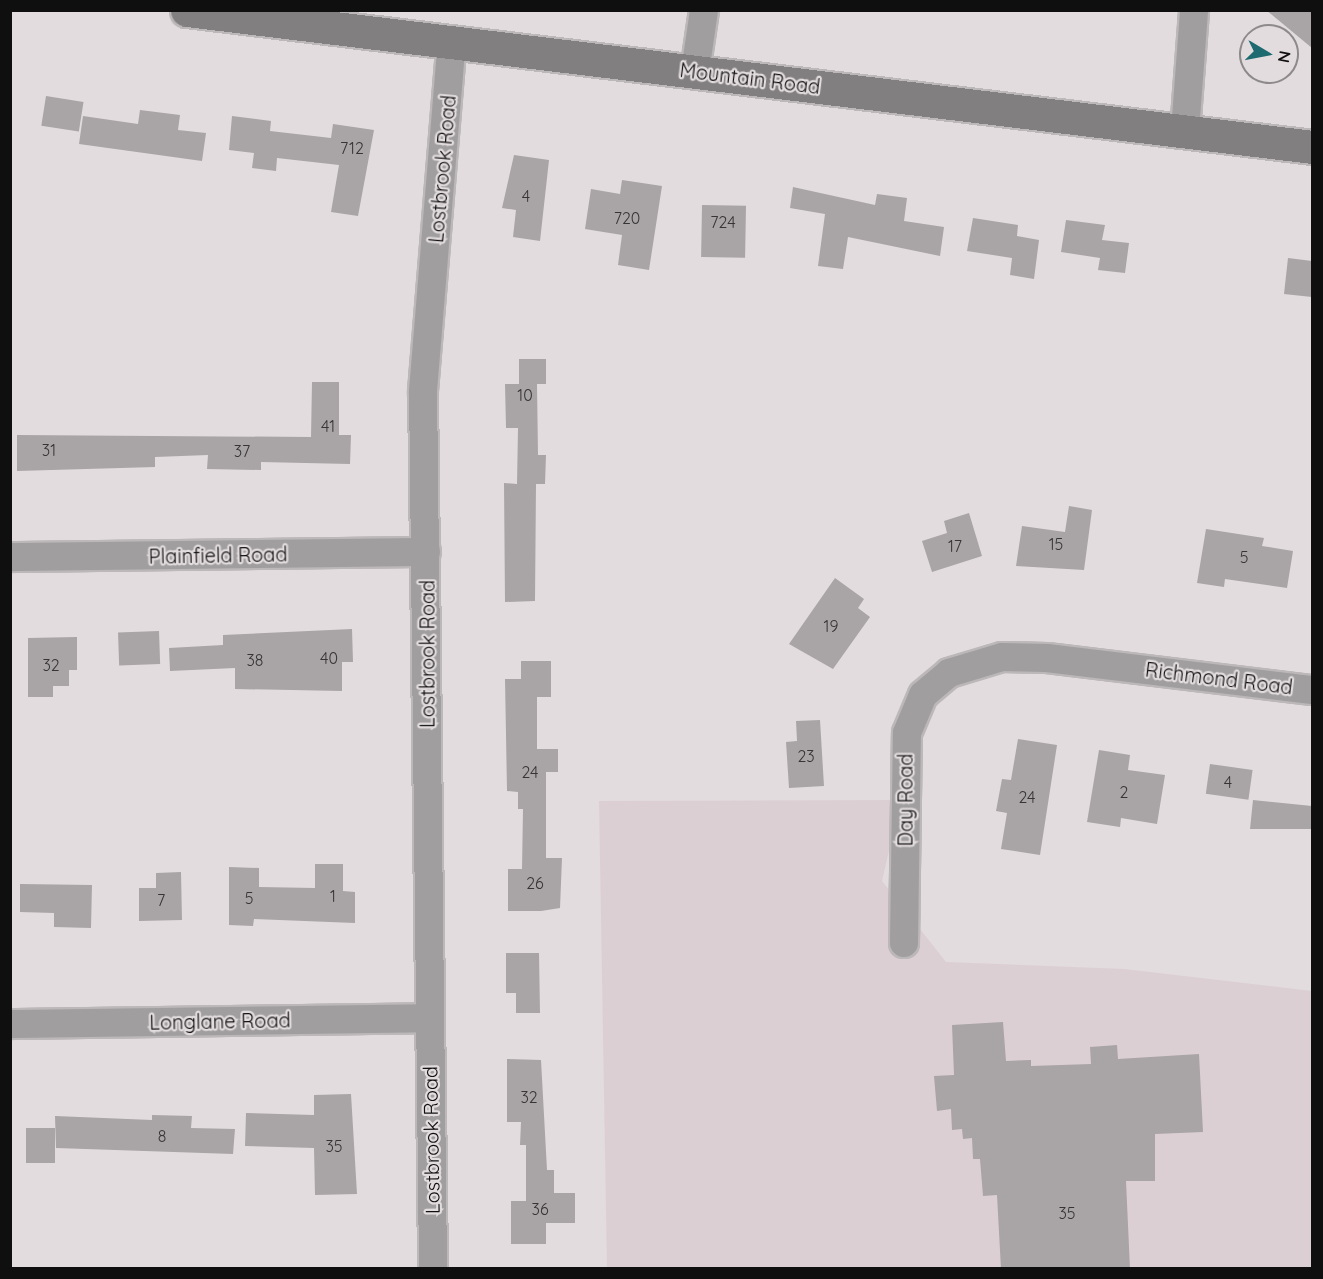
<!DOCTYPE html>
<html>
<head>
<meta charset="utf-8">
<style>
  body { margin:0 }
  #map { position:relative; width:1323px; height:1279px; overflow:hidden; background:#e2dcde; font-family:Quicksand,sans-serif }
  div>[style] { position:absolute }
  .built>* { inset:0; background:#dccfd4 }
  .building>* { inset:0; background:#a9a4a6; transform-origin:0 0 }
  .roads { filter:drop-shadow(2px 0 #bcb7b9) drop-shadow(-2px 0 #bcb7b9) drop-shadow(0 2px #bcb7b9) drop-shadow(0 -2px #bcb7b9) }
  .minor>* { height:28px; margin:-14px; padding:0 14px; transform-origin:14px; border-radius:14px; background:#a09e9f }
  .secondary>* { height:33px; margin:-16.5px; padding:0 16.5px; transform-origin:16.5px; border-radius:16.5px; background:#827f80 }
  span { translate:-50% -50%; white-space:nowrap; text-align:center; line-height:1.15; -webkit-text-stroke:4.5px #e2dcde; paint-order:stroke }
  .number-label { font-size:16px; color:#363435 }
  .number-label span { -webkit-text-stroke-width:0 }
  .street-label { font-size:20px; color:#100f0f }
  .frame { position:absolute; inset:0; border:12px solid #100f0f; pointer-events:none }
  .north { position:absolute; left:1239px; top:24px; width:60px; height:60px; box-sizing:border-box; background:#e2dcde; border:2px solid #8e8a8b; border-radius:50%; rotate:100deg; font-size:16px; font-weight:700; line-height:24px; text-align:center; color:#100f0f }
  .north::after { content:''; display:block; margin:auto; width:21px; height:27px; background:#1d6a70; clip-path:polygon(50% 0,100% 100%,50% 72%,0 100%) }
</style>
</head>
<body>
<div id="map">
  <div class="built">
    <i style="clip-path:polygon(891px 800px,891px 842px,882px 881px,946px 962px,1124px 969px,1312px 991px,1312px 1268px,607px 1268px,599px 801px)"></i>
  </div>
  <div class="building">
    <i style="clip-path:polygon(1266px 10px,1312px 10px,1312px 48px)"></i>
    <i style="left:46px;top:96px;width:38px;height:30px;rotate:9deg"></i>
    <i style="clip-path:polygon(140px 110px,180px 115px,178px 130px,206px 133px,202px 161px,79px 144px,83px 116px,138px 124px)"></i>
    <i style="clip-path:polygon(232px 116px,271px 121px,270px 131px,331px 138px,333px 124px,374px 130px,358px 216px,331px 212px,339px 165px,277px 158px,276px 171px,252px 168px,254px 153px,229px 150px)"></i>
    <i style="clip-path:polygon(514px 155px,549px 160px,540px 241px,513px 237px,516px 210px,502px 208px)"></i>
    <i style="clip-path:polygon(622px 180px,662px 186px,649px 270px,618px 265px,622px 235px,585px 229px,591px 189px,620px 194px)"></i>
    <i style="clip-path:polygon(793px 187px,875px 205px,877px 194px,907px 198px,904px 221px,944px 227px,940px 256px,848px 237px,843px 269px,818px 266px,825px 214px,790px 208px)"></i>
    <i style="left:702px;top:205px;width:44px;height:52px;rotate:1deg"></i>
    <i style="clip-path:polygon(973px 218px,1018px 225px,1017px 236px,1039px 240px,1034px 279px,1010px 275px,1012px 258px,967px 251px)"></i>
    <i style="clip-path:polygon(1066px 220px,1105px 225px,1102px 240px,1129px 243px,1125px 273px,1098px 270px,1100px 258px,1061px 252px)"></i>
    <i style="clip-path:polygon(1288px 258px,1312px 261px,1312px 297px,1284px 294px)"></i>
    <i style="left:519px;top:359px;width:27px;height:25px"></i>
    <i style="clip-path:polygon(312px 382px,339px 382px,339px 435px,351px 435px,350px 464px,261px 462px,261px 470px,207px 469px,208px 455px,155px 457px,155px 467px,17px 471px,17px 435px,311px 437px)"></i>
    <i style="clip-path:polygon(505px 384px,537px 384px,538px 455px,546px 455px,545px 484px,530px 484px,536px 484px,535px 601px,505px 602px,504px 483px,517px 484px,518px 428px,506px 428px)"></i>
    <i style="clip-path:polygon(1069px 506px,1092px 510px,1084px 570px,1016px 566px,1022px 526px,1065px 532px)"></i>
    <i style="clip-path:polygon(969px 513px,982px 556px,932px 572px,922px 541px,947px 533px,944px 521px)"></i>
    <i style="clip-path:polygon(1206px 529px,1264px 538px,1262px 546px,1293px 551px,1287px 588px,1225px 579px,1224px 587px,1197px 583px)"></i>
    <i style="clip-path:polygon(835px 578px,864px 599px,858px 608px,870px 617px,833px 669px,789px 644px)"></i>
    <i style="clip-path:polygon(352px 629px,353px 662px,342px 662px,342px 691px,235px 689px,235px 668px,170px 671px,169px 648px,223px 645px,223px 635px)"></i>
    <i style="left:159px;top:631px;width:33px;height:41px;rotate:88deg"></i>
    <i style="clip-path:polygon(77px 637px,77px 670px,69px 670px,69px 686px,53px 686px,53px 697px,28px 697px,28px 638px)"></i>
    <i style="clip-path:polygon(521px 661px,551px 661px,551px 697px,537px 697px,537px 749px,558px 749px,558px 772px,546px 772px,546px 858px,562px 858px,560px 908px,541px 911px,508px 911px,508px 869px,522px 869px,523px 809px,518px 809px,518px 792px,507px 791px,505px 679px,521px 679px)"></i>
    <i style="clip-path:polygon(820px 720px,824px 786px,789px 788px,786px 742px,797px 741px,796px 721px)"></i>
    <i style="clip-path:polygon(1018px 739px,1057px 745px,1040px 855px,1001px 849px,1007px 813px,996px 811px,1002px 779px,1011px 780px)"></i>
    <i style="clip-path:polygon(1099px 750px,1130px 755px,1128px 770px,1165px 775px,1157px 824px,1121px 818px,1120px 827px,1087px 822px)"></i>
    <i style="left:1210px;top:764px;width:43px;height:30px;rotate:8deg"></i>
    <i style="clip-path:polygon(1253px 800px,1312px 806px,1312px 829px,1250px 829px)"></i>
    <i style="clip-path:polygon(315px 864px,343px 864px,343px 891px,355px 892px,355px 923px,254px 919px,253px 926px,229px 925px,229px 867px,259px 868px,259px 887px,315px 888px)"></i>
    <i style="clip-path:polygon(181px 872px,182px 920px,139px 921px,139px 888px,156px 888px,156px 873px)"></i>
    <i style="clip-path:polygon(20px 884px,92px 885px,91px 928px,54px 927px,54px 913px,20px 912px)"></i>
    <i style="clip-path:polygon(506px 953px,539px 953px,540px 1013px,516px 1013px,516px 993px,506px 993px)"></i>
    <i style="clip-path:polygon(1003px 1022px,1006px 1061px,1031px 1060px,1031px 1066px,1091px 1064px,1090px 1047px,1117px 1045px,1118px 1059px,1199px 1054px,1203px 1132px,1155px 1134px,1155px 1181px,1126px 1181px,1130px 1269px,1001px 1269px,997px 1195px,983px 1196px,980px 1159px,973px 1159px,972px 1138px,963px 1139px,962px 1129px,952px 1130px,951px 1109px,937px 1111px,934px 1076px,954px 1075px,952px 1025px)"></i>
    <i style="clip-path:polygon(507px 1059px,541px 1060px,547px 1170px,554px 1170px,554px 1193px,575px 1193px,575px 1223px,546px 1223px,546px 1244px,511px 1244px,511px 1201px,526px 1201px,526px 1145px,520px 1145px,521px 1122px,507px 1122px)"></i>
    <i style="clip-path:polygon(351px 1094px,357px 1194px,315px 1195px,314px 1148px,245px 1146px,246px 1113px,314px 1115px,314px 1095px)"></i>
    <i style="clip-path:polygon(152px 1115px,192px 1116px,191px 1128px,235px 1129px,233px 1154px,56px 1148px,55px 1116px,152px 1120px)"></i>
    <i style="left:26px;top:1128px;width:29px;height:35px"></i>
  </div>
  <div class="roads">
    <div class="minor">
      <i style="left:695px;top:72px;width:63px;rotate:-81.7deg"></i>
      <i style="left:1185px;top:131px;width:121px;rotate:-85.7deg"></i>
      <i style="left:10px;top:557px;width:416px;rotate:-0.7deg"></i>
      <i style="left:904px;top:943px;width:210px;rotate:-89.2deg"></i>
      <i style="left:907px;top:733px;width:41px;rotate:-67.2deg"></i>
      <i style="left:923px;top:695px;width:34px;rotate:-40deg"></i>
      <i style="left:949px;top:673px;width:55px;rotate:-16.8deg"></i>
      <i style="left:1002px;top:657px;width:45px;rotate:1.3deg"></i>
      <i style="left:1047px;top:658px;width:267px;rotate:6.9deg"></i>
      <i style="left:10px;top:1024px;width:419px;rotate:-0.8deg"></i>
      <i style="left:433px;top:1268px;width:877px;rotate:-90.65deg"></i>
      <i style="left:423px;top:391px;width:351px;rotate:-85.3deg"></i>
    </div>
    <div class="secondary">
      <i style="left:187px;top:10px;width:1133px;rotate:6.94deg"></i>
    </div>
  </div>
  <div class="number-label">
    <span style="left:352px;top:148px">712</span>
    <span style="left:526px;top:196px">4</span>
    <span style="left:627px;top:218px">720</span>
    <span style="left:723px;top:222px">724</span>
    <span style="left:525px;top:395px">10</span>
    <span style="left:328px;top:426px">41</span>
    <span style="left:49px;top:450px">31</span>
    <span style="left:242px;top:451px">37</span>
    <span style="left:1056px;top:544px">15</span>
    <span style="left:955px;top:546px">17</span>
    <span style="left:1244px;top:557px">5</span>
    <span style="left:831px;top:626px">19</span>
    <span style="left:329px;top:658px">40</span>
    <span style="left:255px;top:660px">38</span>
    <span style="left:51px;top:665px">32</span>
    <span style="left:806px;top:756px">23</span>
    <span style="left:530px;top:772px">24</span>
    <span style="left:1228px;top:782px">4</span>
    <span style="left:1124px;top:792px">2</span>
    <span style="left:1027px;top:797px">24</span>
    <span style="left:535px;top:883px">26</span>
    <span style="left:333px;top:896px">1</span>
    <span style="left:249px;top:898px">5</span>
    <span style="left:161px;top:900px">7</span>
    <span style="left:529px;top:1097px">32</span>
    <span style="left:162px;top:1136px">8</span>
    <span style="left:334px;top:1146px">35</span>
    <span style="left:540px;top:1209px">36</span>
    <span style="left:1067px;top:1213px">35</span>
  </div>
  <div class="street-label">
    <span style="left:750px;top:78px;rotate:7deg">Mountain Road</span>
    <span style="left:442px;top:169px;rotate:-85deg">Lostbrook Road</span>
    <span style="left:218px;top:555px;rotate:-1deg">Plainfield Road</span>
    <span style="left:427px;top:654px;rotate:-90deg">Lostbrook Road</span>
    <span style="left:1219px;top:678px;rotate:7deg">Richmond Road</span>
    <span style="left:905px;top:800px;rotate:-90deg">Day Road</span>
    <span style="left:220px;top:1021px;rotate:-1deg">Longlane Road</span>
    <span style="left:431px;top:1140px;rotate:-91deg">Lostbrook Road</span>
  </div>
  <div class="frame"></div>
  <div class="north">N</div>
</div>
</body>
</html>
